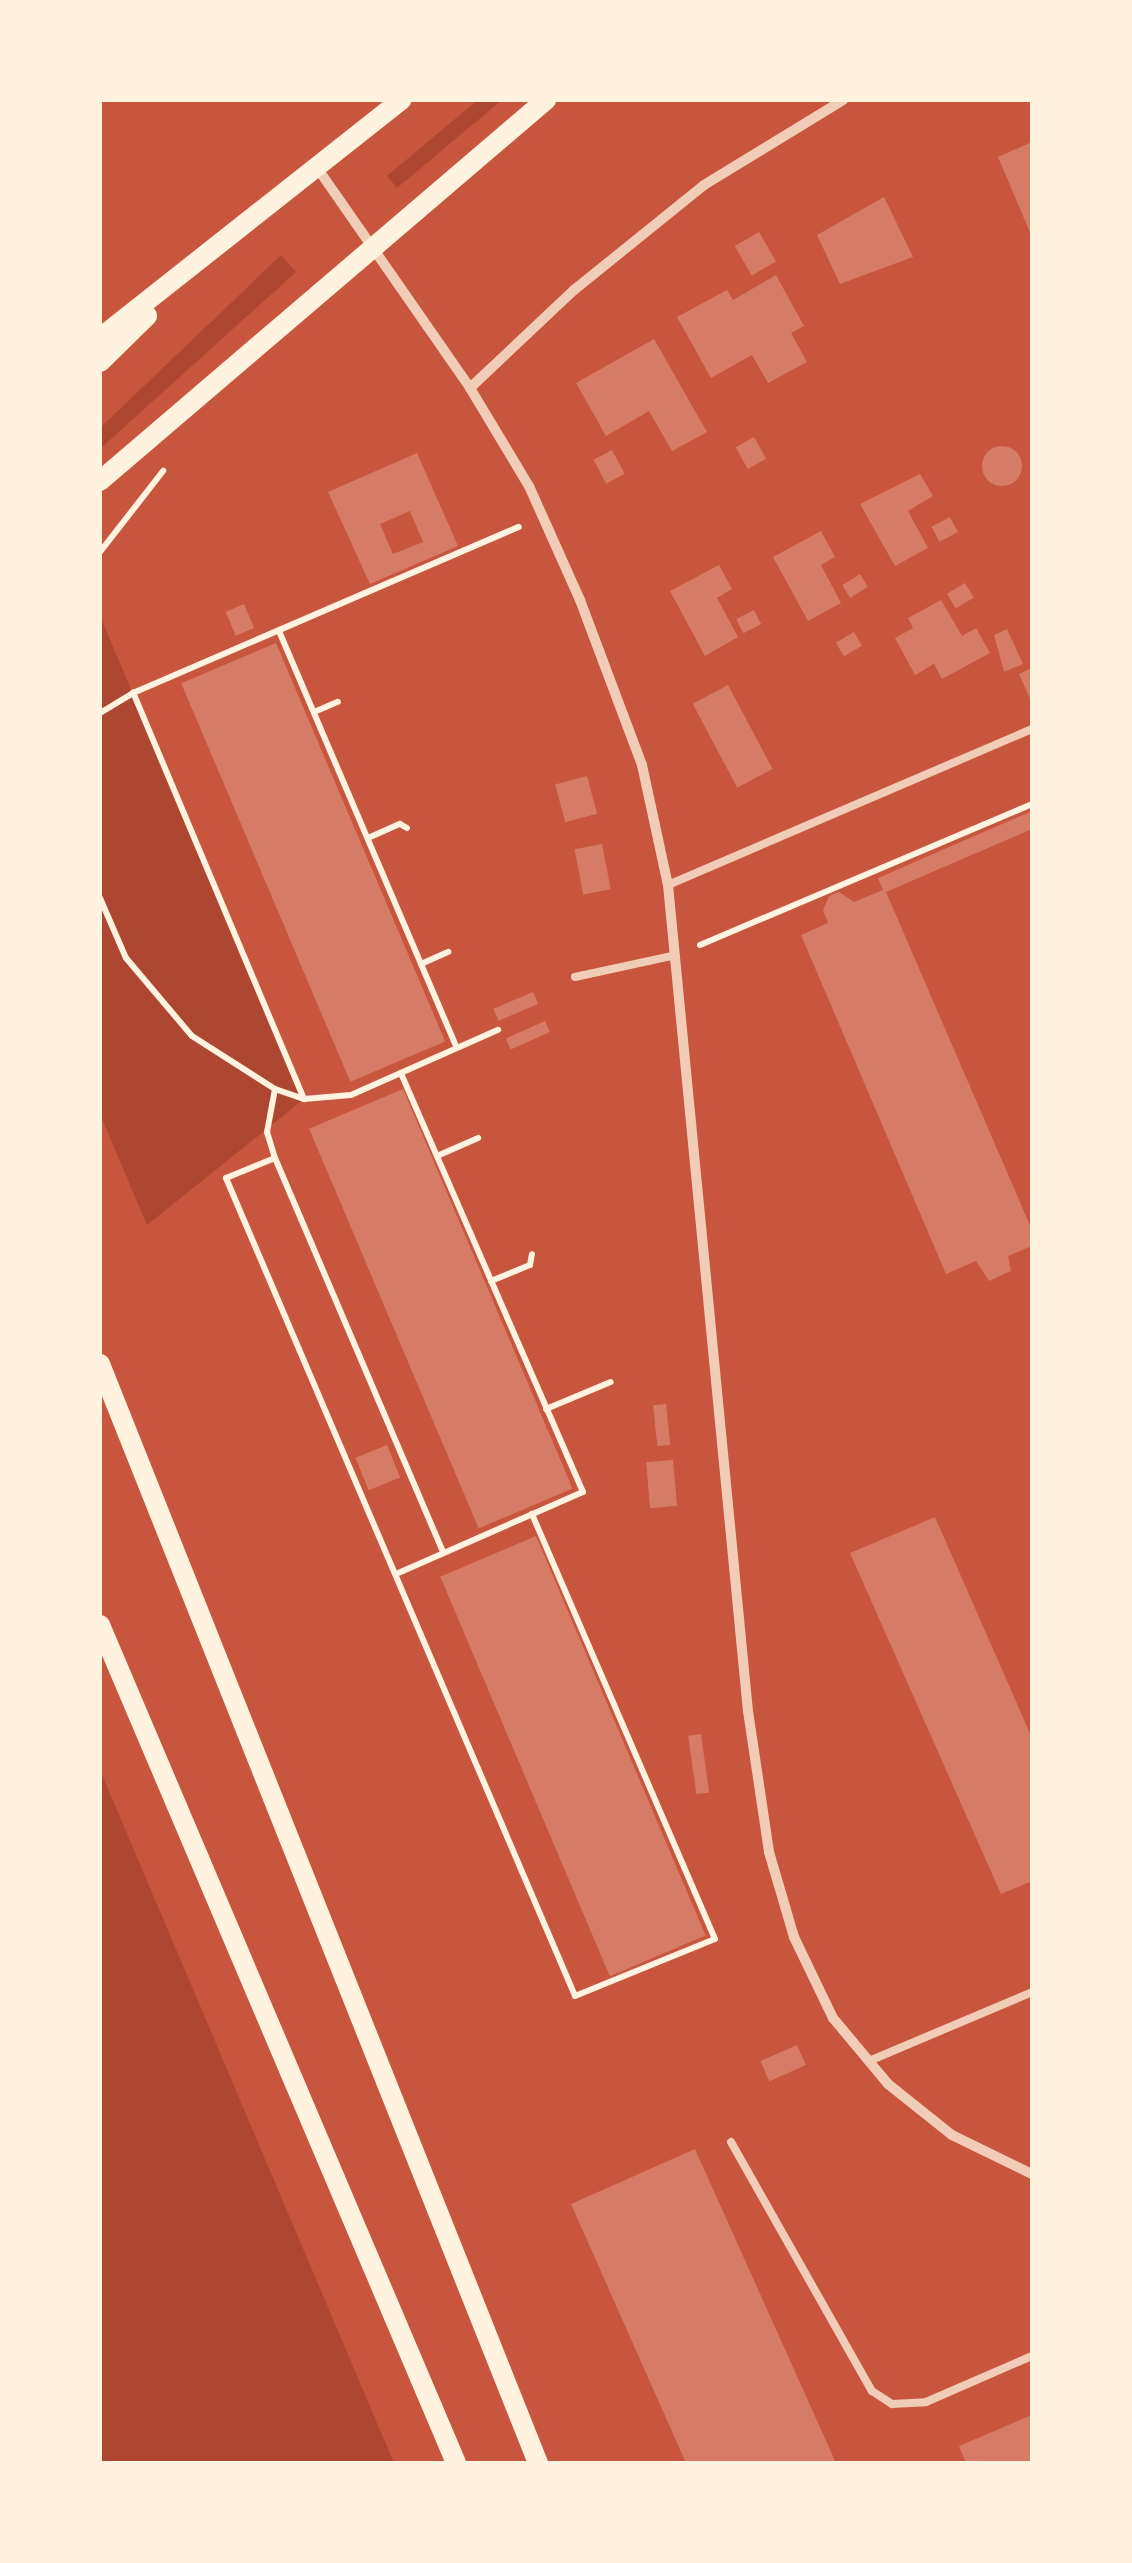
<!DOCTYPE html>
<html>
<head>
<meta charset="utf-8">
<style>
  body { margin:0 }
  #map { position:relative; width:1132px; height:2563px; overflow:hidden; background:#c8553d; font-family:"Source Sans 3",sans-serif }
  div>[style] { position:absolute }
  .green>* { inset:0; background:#ae4732 }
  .building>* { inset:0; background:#d67c66; transform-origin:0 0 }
  .round { border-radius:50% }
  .path>* { height:6px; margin:-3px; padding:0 3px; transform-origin:3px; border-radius:3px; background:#fff3e0 }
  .service>* { height:8px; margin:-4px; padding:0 4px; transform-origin:4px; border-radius:4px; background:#f1ccb7 }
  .minor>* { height:10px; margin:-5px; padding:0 5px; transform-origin:5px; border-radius:5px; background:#f1ccb7 }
  .secondary>* { height:20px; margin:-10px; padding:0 10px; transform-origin:10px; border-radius:10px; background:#fff3e0 }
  span { translate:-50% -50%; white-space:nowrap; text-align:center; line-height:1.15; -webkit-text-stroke:9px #fff3e0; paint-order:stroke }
  .frame { position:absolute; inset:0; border:102px solid #fff3e0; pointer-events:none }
</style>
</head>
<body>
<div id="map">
  <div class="green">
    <i style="clip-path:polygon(478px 100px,502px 100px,397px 188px,387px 176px)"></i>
    <i style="clip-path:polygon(281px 255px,296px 272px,100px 449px,100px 428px)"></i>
    <i style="clip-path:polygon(100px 616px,304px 1099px,147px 1225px,100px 1114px)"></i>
    <i style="clip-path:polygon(100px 1770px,394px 2463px,100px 2463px)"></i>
  </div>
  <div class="building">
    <i style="clip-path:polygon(1032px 142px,1032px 237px,998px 157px)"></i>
    <i style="clip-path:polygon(884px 197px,913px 257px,840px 284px,817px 235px)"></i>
    <i style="left:759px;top:232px;width:34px;height:28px;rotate:60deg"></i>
    <i style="clip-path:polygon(776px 275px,804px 326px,791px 333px,807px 362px,768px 383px,752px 355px,711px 378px,677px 317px,727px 290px,733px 300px)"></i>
    <i style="clip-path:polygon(654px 339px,707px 432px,672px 451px,649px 411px,606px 436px,576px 383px)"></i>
    <i style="left:754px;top:437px;width:25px;height:21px;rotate:61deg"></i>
    <i class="round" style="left:982px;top:446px;width:40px;height:40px"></i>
    <i style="left:612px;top:450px;width:27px;height:21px;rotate:62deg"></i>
    <i style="clip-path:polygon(evenodd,417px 453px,458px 546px,370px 584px,328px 492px,417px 453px,410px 511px,423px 542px,393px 554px,380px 524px,410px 511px)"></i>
    <i style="clip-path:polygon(920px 474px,933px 496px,908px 511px,928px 548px,895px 566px,860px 504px)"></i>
    <i style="left:950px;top:517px;width:17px;height:21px;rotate:62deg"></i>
    <i style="clip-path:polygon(821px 531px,835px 557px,821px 565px,841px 603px,808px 621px,773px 557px)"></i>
    <i style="clip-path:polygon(719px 565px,732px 589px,717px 598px,738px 637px,705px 656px,670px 591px)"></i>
    <i style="left:860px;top:574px;width:15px;height:21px;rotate:58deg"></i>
    <i style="left:965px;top:583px;width:17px;height:21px;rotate:59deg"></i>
    <i style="clip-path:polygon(941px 600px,962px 636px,976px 628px,990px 653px,942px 679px,934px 664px,915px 675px,895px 638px,913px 628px,908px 618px)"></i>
    <i style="left:244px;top:604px;width:26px;height:20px;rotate:67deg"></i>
    <i style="left:754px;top:610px;width:16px;height:20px;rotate:63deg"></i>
    <i style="clip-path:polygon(1007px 629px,1023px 664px,1004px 672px,994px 635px)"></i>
    <i style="left:854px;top:632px;width:16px;height:21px;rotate:60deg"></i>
    <i style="left:276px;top:643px;width:433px;height:103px;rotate:67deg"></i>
    <i style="clip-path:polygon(1032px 668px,1032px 703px,1019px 674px)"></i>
    <i style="left:728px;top:685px;width:95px;height:40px;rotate:62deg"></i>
    <i style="left:587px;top:776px;width:39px;height:33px;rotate:75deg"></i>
    <i style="clip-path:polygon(1032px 811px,1032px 829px,886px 892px,1032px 1230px,1032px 1246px,1008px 1256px,1011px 1271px,989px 1281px,976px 1261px,946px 1274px,801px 935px,828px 923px,823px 910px,829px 896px,839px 892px,854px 902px,883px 890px,878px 878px)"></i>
    <i style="left:602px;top:844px;width:46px;height:28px;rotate:79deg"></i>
    <i style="left:533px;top:992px;width:13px;height:43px;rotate:67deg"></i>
    <i style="left:545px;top:1021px;width:12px;height:43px;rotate:66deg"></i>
    <i style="left:403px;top:1089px;width:434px;height:102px;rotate:67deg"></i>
    <i style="left:666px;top:1404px;width:41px;height:13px;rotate:84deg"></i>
    <i style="left:387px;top:1445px;width:35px;height:34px;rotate:68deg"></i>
    <i style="left:673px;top:1460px;width:46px;height:27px;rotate:85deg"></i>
    <i style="clip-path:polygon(935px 1517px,1032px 1738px,1032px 1881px,1001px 1894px,850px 1553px)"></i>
    <i style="left:536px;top:1536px;width:434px;height:104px;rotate:67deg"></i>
    <i style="left:701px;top:1734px;width:59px;height:13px;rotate:82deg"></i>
    <i style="left:797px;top:2045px;width:22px;height:40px;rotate:66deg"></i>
    <i style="clip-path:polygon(695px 2149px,836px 2463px,686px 2463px,571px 2204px)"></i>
    <i style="clip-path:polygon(1032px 2415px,1032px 2463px,966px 2463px,959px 2446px)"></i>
  </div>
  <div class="path">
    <i style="left:100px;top:552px;width:103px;rotate:-52.1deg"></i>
    <i style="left:279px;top:631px;width:453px;rotate:66.9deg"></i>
    <i style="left:314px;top:712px;width:26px;rotate:-23deg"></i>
    <i style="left:100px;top:713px;width:39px;rotate:-31deg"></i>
    <i style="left:368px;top:838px;width:35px;rotate:-24deg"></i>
    <i style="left:400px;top:824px;width:8px;rotate:30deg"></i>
    <i style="left:100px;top:898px;width:65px;rotate:66.6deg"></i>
    <i style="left:126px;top:958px;width:102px;rotate:49.8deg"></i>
    <i style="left:192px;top:1036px;width:98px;rotate:32.6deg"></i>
    <i style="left:275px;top:1089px;width:31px;rotate:19deg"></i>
    <i style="left:304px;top:1099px;width:47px;rotate:-4.9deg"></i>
    <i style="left:351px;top:1095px;width:161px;rotate:-23.9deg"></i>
    <i style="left:700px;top:945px;width:361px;rotate:-23deg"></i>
    <i style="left:421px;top:964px;width:30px;rotate:-24deg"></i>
    <i style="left:275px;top:1089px;width:44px;rotate:100.5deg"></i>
    <i style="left:267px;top:1132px;width:27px;rotate:73deg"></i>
    <i style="left:275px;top:1158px;width:428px;rotate:66.9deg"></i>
    <i style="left:304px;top:1099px;width:441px;rotate:-112.8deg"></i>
    <i style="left:133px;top:693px;width:420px;rotate:-23.3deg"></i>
    <i style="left:437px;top:1156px;width:45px;rotate:-23.7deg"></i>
    <i style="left:275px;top:1158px;width:53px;rotate:157.8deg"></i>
    <i style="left:226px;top:1178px;width:889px;rotate:66.89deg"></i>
    <i style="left:575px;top:1996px;width:151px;rotate:-22.2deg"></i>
    <i style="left:715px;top:1939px;width:463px;rotate:-113.3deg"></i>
    <i style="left:491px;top:1281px;width:42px;rotate:-22.3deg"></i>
    <i style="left:530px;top:1265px;width:11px;rotate:-80deg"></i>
    <i style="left:546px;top:1409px;width:70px;rotate:-22.6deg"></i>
    <i style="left:396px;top:1574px;width:204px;rotate:-23.7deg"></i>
    <i style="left:583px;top:1492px;width:457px;rotate:-113.5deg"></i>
  </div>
  <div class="service">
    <i style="left:668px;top:885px;width:396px;rotate:-23.2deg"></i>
    <i style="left:575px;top:977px;width:103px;rotate:-12.3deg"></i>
    <i style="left:869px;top:2061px;width:177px;rotate:-22.9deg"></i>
    <i style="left:731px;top:2142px;width:286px;rotate:60.5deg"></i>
    <i style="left:872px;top:2391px;width:24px;rotate:33deg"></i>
    <i style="left:892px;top:2404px;width:34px;rotate:-3deg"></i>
    <i style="left:926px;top:2402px;width:116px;rotate:-23.5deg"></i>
  </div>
  <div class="minor">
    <i style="left:318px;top:169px;width:267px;rotate:55.2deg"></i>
    <i style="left:470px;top:388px;width:114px;rotate:59deg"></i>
    <i style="left:529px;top:486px;width:125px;rotate:65.9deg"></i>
    <i style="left:580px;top:600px;width:176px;rotate:69.4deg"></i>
    <i style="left:642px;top:765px;width:123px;rotate:77.8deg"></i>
    <i style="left:668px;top:885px;width:830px;rotate:84.47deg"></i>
    <i style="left:748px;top:1711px;width:143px;rotate:81.5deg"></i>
    <i style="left:769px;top:1852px;width:89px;rotate:73.6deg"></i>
    <i style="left:794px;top:1937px;width:90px;rotate:64.3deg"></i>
    <i style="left:833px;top:2018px;width:86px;rotate:50.2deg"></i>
    <i style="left:888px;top:2084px;width:82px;rotate:38.6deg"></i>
    <i style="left:952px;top:2135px;width:89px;rotate:26deg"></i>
    <i style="left:470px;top:388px;width:143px;rotate:-43.3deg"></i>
    <i style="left:574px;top:290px;width:167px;rotate:-38.9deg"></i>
    <i style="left:704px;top:185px;width:163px;rotate:-31.4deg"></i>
  </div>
  <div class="secondary">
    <i style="left:100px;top:338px;width:384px;rotate:-38.3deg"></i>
    <i style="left:100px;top:362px;width:66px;rotate:-44.4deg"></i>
    <i style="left:100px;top:481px;width:587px;rotate:-40.51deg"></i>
    <i style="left:100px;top:1364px;width:1183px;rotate:68.27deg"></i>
    <i style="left:100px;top:1625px;width:910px;rotate:66.98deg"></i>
  </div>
  <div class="frame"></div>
</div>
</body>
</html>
